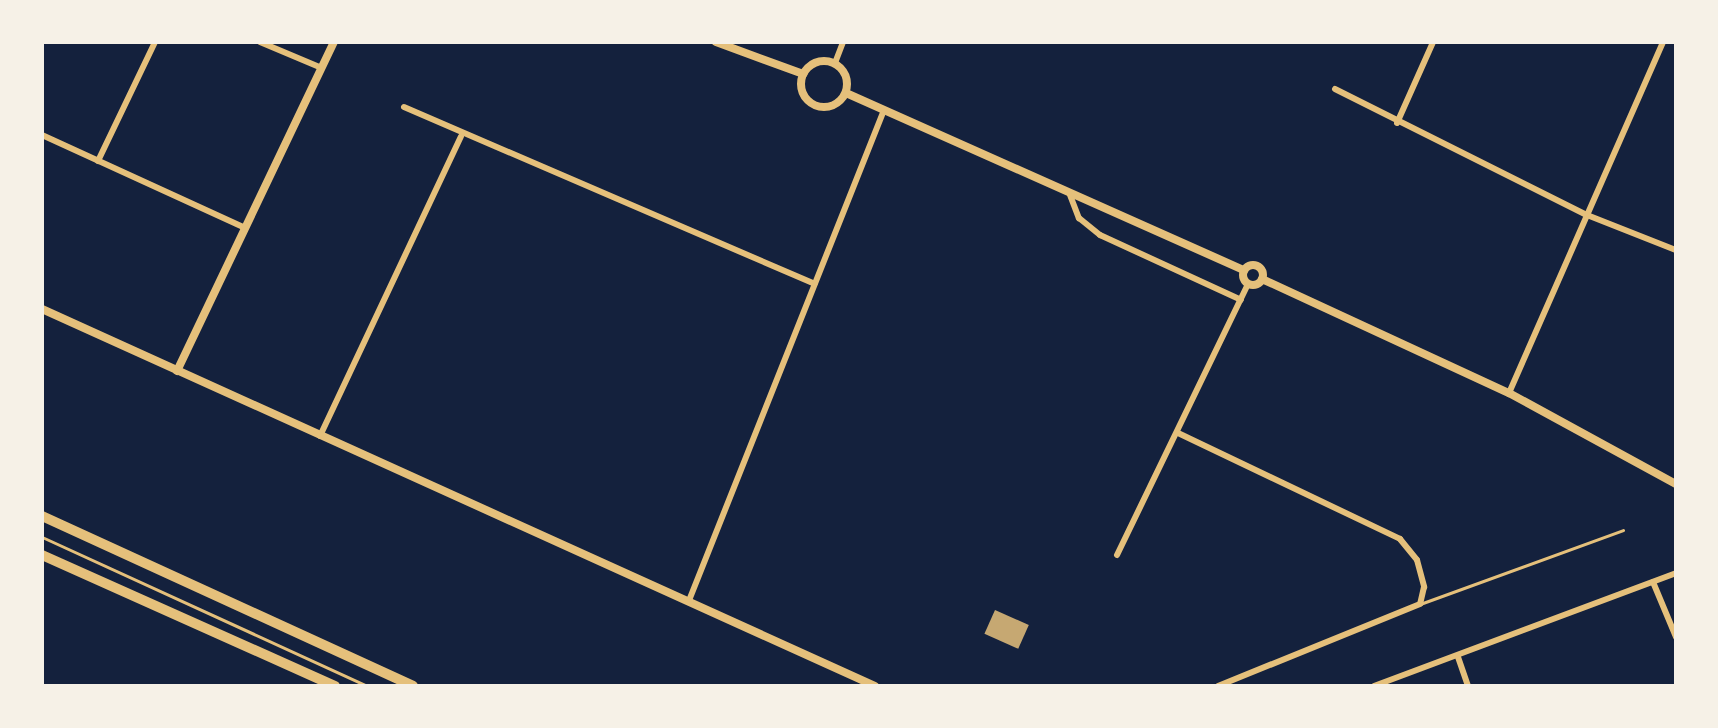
<!DOCTYPE html>
<html>
<head>
<meta charset="utf-8">
<style>
  body { margin:0 }
  #map { position:relative; width:1718px; height:728px; overflow:hidden; background:#14213d; font-family:"Fira Sans Condensed",sans-serif }
  div>[style] { position:absolute }
  .building>* { inset:0; background:#c6a872; transform-origin:0 0 }
  .service>* { height:3px; margin:-1.5px; padding:0 1.5px; transform-origin:1.5px; border-radius:1.5px; background:#e5c07b }
  .minor>* { height:6px; margin:-3px; padding:0 3px; transform-origin:3px; border-radius:3px; background:#e5c07b }
  .tertiary>* { height:8px; margin:-4px; padding:0 4px; transform-origin:4px; border-radius:4px; background:#e5c07b }
  .tertiary>.ring { margin:-4px; padding:0; box-sizing:content-box; background:none; border:8px solid #e5c07b; border-radius:50% }
  .trunk>* { height:10px; margin:-5px; padding:0 5px; transform-origin:5px; border-radius:5px; background:#e5c07b }
  span { translate:-50% -50%; white-space:nowrap; text-align:center; line-height:1.15; -webkit-text-stroke:7px #f6f1e7; paint-order:stroke }
  .frame { position:absolute; inset:0; border:44px solid #f6f1e7; pointer-events:none }
</style>
</head>
<body>
<div id="map">
  <div class="building">
    <i style="left:995px;top:610px;width:37px;height:26px;rotate:24deg"></i>
  </div>
  <div class="service">
    <i style="left:42px;top:537px;width:358px;rotate:24.6deg"></i>
    <i style="left:1420px;top:604px;width:216px;rotate:-20deg"></i>
  </div>
  <div class="minor">
    <i style="left:260px;top:42px;width:67px;rotate:22.8deg"></i>
    <i style="left:835px;top:63px;width:22px;rotate:-69deg"></i>
    <i style="left:1335px;top:89px;width:282px;rotate:26.6deg"></i>
    <i style="left:1587px;top:215px;width:96px;rotate:21.5deg"></i>
    <i style="left:404px;top:107px;width:447px;rotate:23.3deg"></i>
    <i style="left:1397px;top:123px;width:89px;rotate:-66deg"></i>
    <i style="left:42px;top:135px;width:223px;rotate:24.6deg"></i>
    <i style="left:98px;top:161px;width:132px;rotate:-64.4deg"></i>
    <i style="left:1070px;top:195px;width:25px;rotate:69deg"></i>
    <i style="left:1079px;top:218px;width:27px;rotate:39deg"></i>
    <i style="left:1100px;top:235px;width:155px;rotate:24.7deg"></i>
    <i style="left:1509px;top:393px;width:383px;rotate:-66.3deg"></i>
    <i style="left:1178px;top:433px;width:246px;rotate:25.5deg"></i>
    <i style="left:1400px;top:539px;width:27px;rotate:51deg"></i>
    <i style="left:1417px;top:560px;width:28px;rotate:75deg"></i>
    <i style="left:1424px;top:587px;width:17px;rotate:103deg"></i>
    <i style="left:1420px;top:604px;width:218px;rotate:157.9deg"></i>
    <i style="left:320px;top:436px;width:331px;rotate:-64.8deg"></i>
    <i style="left:1117px;top:555px;width:301px;rotate:-64.2deg"></i>
    <i style="left:1653px;top:582px;width:60px;rotate:67.3deg"></i>
    <i style="left:690px;top:598px;width:525px;rotate:-68.32deg"></i>
    <i style="left:1458px;top:657px;width:31px;rotate:71deg"></i>
    <i style="left:1374px;top:686px;width:322px;rotate:-20.5deg"></i>
  </div>
  <div class="tertiary">
    <i style="left:716px;top:42px;width:93px;rotate:20.2deg"></i>
    <i class="ring" style="left:801px;top:61px;width:38px;height:38px"></i>
    <i style="left:846px;top:93px;width:436px;rotate:24deg"></i>
    <i class="ring" style="left:1243px;top:265px;width:12px;height:12px"></i>
    <i style="left:1262px;top:279px;width:272px;rotate:24.8deg"></i>
    <i style="left:1509px;top:393px;width:190px;rotate:28.6deg"></i>
    <i style="left:42px;top:309px;width:914px;rotate:24.35deg"></i>
    <i style="left:177px;top:371px;width:365px;rotate:-64.5deg"></i>
  </div>
  <div class="trunk">
    <i style="left:42px;top:516px;width:408px;rotate:24.6deg"></i>
    <i style="left:42px;top:555px;width:321px;rotate:24.1deg"></i>
  </div>
  <div class="frame"></div>
</div>
</body>
</html>
